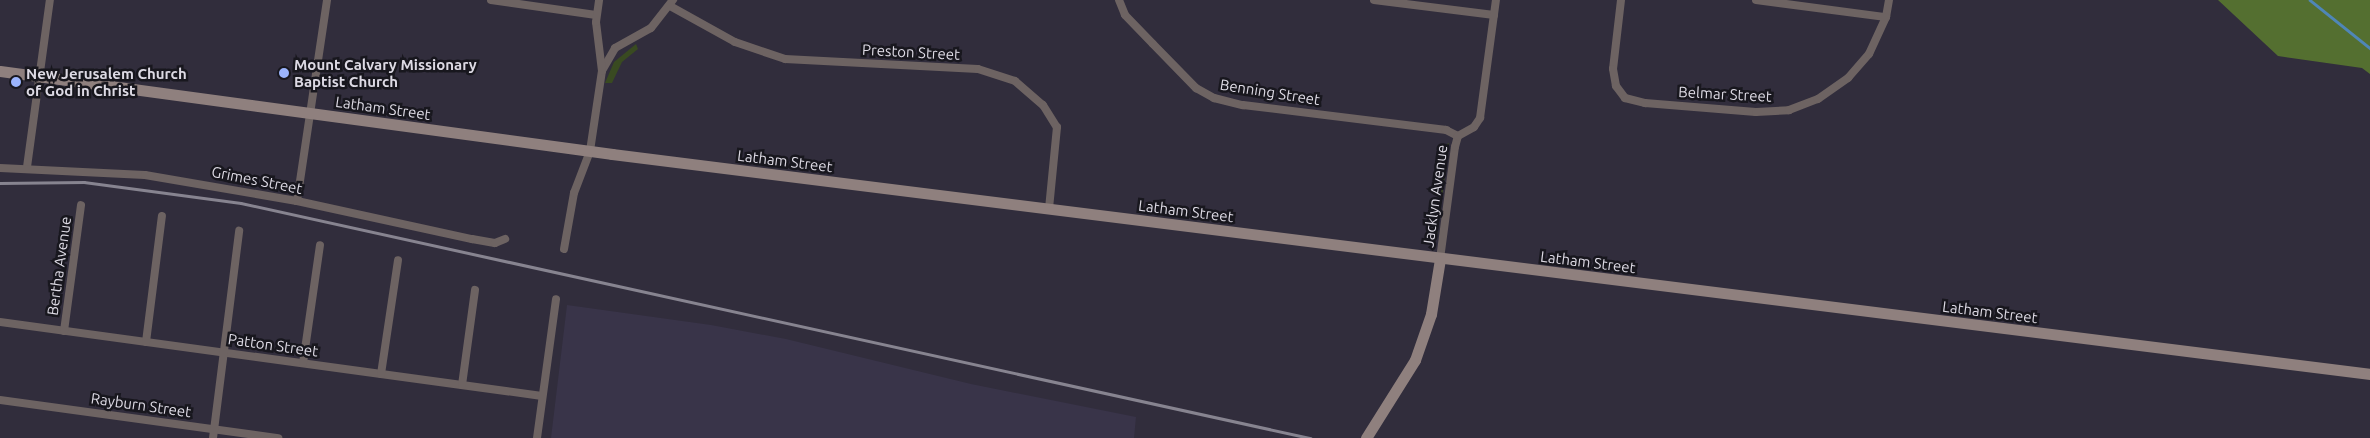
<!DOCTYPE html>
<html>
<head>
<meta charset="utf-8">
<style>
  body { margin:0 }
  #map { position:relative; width:2370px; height:438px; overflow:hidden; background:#312d3c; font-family:Ubuntu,sans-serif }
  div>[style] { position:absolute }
  .built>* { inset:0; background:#393449 }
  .green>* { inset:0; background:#394a21 }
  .forest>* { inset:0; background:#546f30 }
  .stream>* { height:2.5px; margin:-1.25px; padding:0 1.25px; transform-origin:1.25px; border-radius:1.25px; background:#4f86b7 }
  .street>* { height:8px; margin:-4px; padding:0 4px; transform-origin:4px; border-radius:4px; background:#6d6362 }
  .secondary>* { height:11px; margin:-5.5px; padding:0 5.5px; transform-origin:5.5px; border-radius:5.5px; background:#8f807e }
  .rail>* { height:2.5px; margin:-1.25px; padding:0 1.25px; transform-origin:1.25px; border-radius:1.25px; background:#878490 }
  .dots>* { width:14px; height:14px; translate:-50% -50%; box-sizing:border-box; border:2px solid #18171e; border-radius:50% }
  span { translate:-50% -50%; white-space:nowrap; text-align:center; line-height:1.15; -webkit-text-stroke:5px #18171e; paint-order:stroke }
  .street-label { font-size:15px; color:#dddae4 }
  .poi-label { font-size:15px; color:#dddae4; font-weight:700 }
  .left { translate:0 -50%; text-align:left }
</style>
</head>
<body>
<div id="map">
  <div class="built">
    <i style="clip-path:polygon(567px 305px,711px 325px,786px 339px,971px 384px,1136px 417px,1134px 438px,551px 438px)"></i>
  </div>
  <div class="green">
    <i style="clip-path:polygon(636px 44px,638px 49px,622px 62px,612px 83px,605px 83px,614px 62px)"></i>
    <i style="clip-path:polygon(1449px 143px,1437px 236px,1435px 242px,1447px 144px)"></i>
  </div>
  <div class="forest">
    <i style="clip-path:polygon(2218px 0,2370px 0,2370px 74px,2362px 68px,2278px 56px)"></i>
  </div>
  <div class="stream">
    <i style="left:2310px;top:0;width:77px;rotate:38.7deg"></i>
  </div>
  <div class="street">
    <i style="left:491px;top:0;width:106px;rotate:8.1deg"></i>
    <i style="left:1119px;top:0;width:16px;rotate:68deg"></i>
    <i style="left:1125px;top:15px;width:40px;rotate:46deg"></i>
    <i style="left:1153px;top:44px;width:62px;rotate:45.7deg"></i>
    <i style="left:1196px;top:88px;width:21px;rotate:29deg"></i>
    <i style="left:1214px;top:98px;width:30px;rotate:14deg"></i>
    <i style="left:1243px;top:105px;width:205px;rotate:7deg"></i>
    <i style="left:1446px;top:130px;width:13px;rotate:27deg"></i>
    <i style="left:1374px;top:0;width:121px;rotate:7.1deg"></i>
    <i style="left:1621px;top:0;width:69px;rotate:96.6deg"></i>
    <i style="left:1613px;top:69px;width:17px;rotate:80deg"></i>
    <i style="left:1616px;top:86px;width:15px;rotate:53deg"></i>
    <i style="left:1625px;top:98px;width:21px;rotate:14deg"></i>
    <i style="left:1645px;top:103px;width:111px;rotate:4.6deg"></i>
    <i style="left:1756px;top:112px;width:33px;rotate:-3deg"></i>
    <i style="left:1789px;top:110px;width:31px;rotate:-21deg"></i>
    <i style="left:1818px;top:99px;width:37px;rotate:-35deg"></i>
    <i style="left:1848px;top:78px;width:32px;rotate:-49deg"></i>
    <i style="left:1869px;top:54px;width:41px;rotate:-65.3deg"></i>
    <i style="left:1886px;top:17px;width:17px;rotate:-80deg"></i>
    <i style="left:1756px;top:0;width:131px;rotate:7.5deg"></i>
    <i style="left:670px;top:6px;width:74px;rotate:29deg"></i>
    <i style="left:735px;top:42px;width:53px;rotate:18.8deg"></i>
    <i style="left:785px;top:59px;width:193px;rotate:3deg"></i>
    <i style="left:978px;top:69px;width:39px;rotate:18deg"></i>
    <i style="left:1015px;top:81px;width:37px;rotate:41deg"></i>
    <i style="left:1043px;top:105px;width:26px;rotate:58deg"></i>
    <i style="left:1057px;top:127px;width:82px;rotate:95.6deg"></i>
    <i style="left:603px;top:69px;width:24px;rotate:-60deg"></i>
    <i style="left:615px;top:48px;width:41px;rotate:-29.1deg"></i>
    <i style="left:651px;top:28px;width:36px;rotate:-52deg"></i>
    <i style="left:27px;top:167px;width:169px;rotate:-82.2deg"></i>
    <i style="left:0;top:168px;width:145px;rotate:2.8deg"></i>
    <i style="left:145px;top:175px;width:154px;rotate:9.7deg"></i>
    <i style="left:297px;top:201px;width:179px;rotate:12.3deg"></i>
    <i style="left:472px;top:239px;width:23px;rotate:10deg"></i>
    <i style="left:495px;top:243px;width:11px;rotate:-22deg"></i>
    <i style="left:297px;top:201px;width:203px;rotate:-81.5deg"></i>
    <i style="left:564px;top:249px;width:57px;rotate:-79.9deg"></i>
    <i style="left:574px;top:193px;width:45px;rotate:-69.1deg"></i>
    <i style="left:590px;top:151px;width:81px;rotate:-81.5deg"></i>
    <i style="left:602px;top:71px;width:49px;rotate:-97deg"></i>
    <i style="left:596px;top:22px;width:22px;rotate:-82deg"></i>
    <i style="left:1440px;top:259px;width:113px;rotate:-82.4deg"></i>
    <i style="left:1455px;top:147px;width:11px;rotate:-75deg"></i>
    <i style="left:1458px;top:136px;width:18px;rotate:-29deg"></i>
    <i style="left:1474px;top:127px;width:11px;rotate:-56deg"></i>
    <i style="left:1480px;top:118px;width:119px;rotate:-82.3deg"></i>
    <i style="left:0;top:322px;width:547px;rotate:7.77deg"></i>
    <i style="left:64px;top:331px;width:127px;rotate:-82.3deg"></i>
    <i style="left:146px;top:342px;width:127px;rotate:-82.8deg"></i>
    <i style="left:303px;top:363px;width:119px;rotate:-81.8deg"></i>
    <i style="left:381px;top:374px;width:115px;rotate:-81.5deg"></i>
    <i style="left:462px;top:385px;width:96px;rotate:-82.2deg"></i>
    <i style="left:0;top:400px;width:281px;rotate:7.8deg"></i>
    <i style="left:213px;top:438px;width:209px;rotate:-82.8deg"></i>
    <i style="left:537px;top:438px;width:140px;rotate:-82.2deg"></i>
  </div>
  <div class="secondary">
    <i style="left:0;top:71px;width:618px;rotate:7.72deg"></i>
    <i style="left:612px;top:154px;width:1772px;rotate:7.13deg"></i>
    <i style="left:1366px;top:438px;width:92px;rotate:-57.9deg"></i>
    <i style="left:1415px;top:360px;width:49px;rotate:-70.8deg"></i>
    <i style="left:1431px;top:314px;width:56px;rotate:-80.7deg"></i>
  </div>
  <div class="rail">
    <i style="left:0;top:183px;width:84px;rotate:-0.7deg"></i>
    <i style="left:84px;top:182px;width:158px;rotate:7.6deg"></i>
    <i style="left:241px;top:203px;width:1095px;rotate:12.4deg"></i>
  </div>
  <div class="dots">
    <i style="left:284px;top:73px;background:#9bb4fd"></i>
    <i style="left:16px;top:82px;background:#9bb4fd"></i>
  </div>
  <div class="street-label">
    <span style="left:911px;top:52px;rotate:3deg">Preston Street</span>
    <span style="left:1270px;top:92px;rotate:9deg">Benning Street</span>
    <span style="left:1725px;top:94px;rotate:3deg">Belmar Street</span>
    <span style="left:383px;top:108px;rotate:8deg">Latham Street</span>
    <span style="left:785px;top:161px;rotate:7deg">Latham Street</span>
    <span style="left:257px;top:180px;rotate:11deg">Grimes Street</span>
    <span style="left:1435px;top:196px;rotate:-82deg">Jacklyn Avenue</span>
    <span style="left:1186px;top:211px;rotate:7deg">Latham Street</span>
    <span style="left:1588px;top:262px;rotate:7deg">Latham Street</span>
    <span style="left:59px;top:266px;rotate:-82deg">Bertha Avenue</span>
    <span style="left:1990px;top:312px;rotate:7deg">Latham Street</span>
    <span style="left:273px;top:345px;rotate:8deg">Patton Street</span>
    <span style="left:141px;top:405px;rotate:8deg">Rayburn Street</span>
  </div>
  <div class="poi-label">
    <span class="left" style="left:294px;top:73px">Mount Calvary Missionary<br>Baptist Church</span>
    <span class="left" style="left:26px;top:82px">New Jerusalem Church<br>of God in Christ</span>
  </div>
</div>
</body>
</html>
